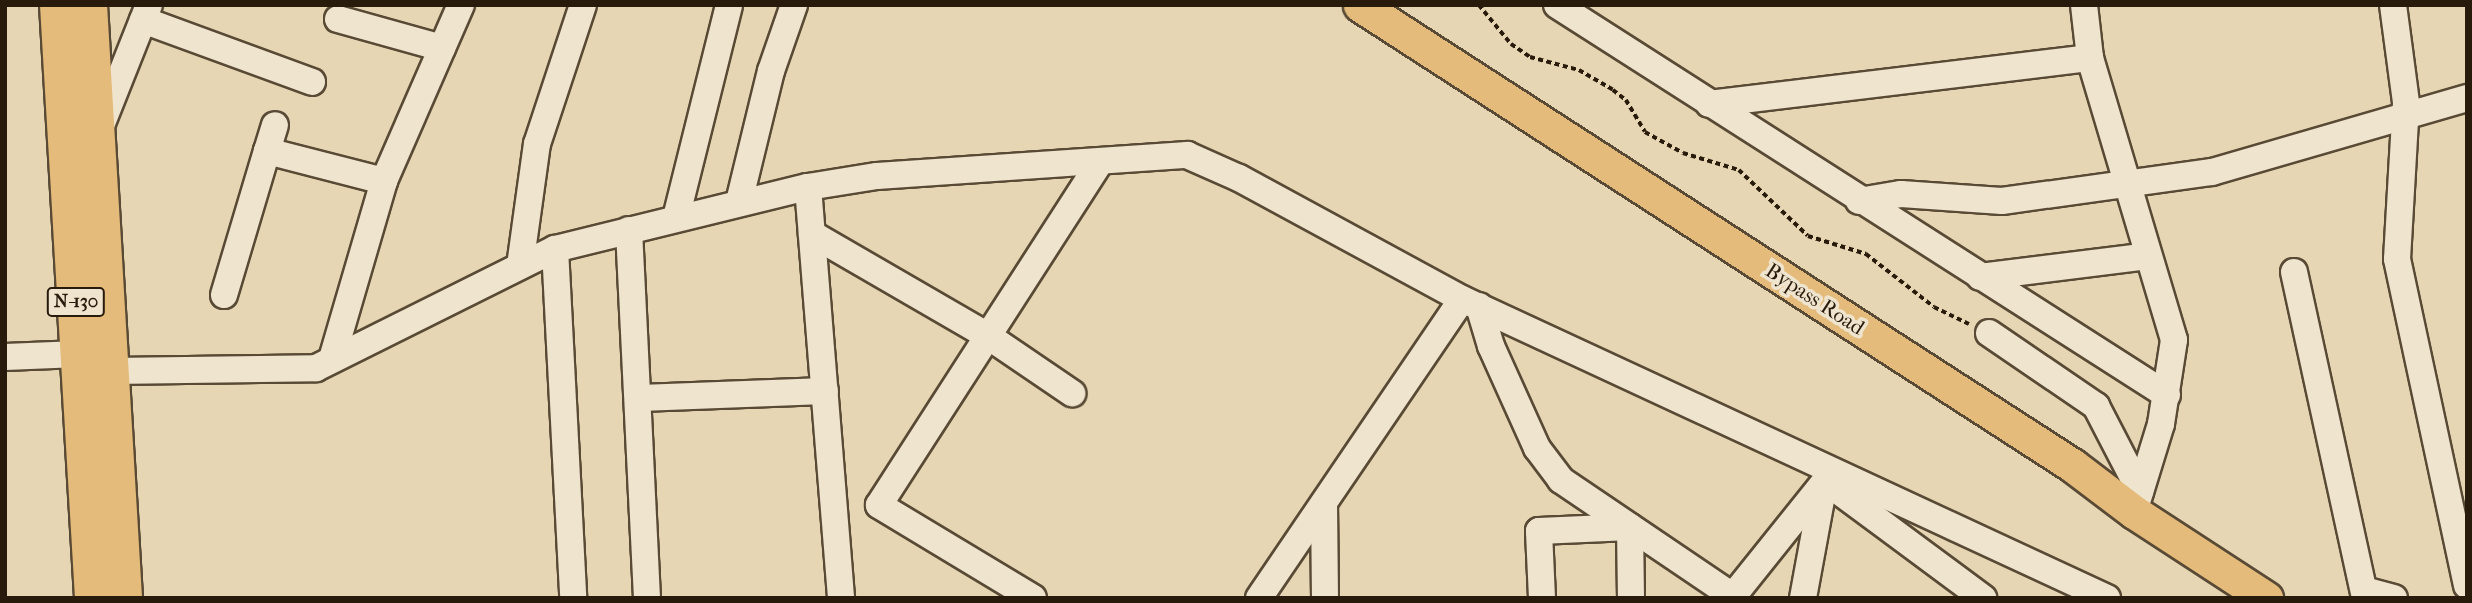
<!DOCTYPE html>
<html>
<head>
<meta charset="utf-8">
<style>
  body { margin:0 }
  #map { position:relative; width:2472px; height:603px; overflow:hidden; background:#e7d6b3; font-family:"IM FELL French Canon",serif }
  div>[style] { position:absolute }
  .path>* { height:3.5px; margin-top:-1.75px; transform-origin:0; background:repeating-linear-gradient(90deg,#291b0b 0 5px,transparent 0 8.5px) }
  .roads { filter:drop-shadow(2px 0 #584a35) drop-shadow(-2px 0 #584a35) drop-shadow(0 2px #584a35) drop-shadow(0 -2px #584a35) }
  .minor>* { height:26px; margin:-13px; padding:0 13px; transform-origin:13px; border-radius:13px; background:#efe4ce }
  .major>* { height:33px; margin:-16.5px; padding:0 16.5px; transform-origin:16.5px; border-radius:16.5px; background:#e4bb7a }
  .highway>* { height:38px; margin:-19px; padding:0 19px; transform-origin:19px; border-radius:19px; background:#e4bb7a }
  span { translate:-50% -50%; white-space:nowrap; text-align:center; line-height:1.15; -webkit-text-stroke:7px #efe4ce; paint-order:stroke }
  .shield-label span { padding:2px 5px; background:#efe4ce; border:2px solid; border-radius:5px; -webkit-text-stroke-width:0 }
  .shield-label { font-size:19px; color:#291b0b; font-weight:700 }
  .street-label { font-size:21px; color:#291b0b }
  .frame { position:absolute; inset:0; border:7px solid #291b0b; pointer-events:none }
</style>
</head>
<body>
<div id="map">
  <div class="path">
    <i style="left:1479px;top:5px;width:50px;rotate:50.6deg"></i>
    <i style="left:1511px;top:44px;width:23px;rotate:34deg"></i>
    <i style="left:1530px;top:57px;width:51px;rotate:14.9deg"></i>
    <i style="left:1579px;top:70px;width:39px;rotate:30deg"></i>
    <i style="left:1613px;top:90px;width:16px;rotate:38deg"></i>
    <i style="left:1626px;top:100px;width:37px;rotate:59deg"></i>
    <i style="left:1645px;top:132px;width:43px;rotate:28.9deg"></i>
    <i style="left:1683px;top:153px;width:59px;rotate:16.9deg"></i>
    <i style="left:1739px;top:170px;width:95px;rotate:43.7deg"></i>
    <i style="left:1808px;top:236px;width:61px;rotate:17.2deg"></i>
    <i style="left:1866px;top:254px;width:86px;rotate:37.9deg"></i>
    <i style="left:1934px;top:307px;width:39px;rotate:26deg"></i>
  </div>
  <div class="roads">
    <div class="minor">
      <i style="left:1557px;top:5px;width:724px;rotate:32.59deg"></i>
      <i style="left:2084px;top:5px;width:53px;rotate:83.5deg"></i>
      <i style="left:2090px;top:58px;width:294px;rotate:73.4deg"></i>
      <i style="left:2174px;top:340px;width:85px;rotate:98.8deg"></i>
      <i style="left:2161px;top:424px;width:92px;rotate:107.1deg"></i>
      <i style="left:2393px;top:5px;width:99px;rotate:82.4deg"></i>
      <i style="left:2406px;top:103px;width:156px;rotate:93.3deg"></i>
      <i style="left:2397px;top:259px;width:334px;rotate:77.9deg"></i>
      <i style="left:338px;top:19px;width:108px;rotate:15.6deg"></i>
      <i style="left:143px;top:20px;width:180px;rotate:20.1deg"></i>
      <i style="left:1709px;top:104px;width:384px;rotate:-6.9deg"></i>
      <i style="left:100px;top:128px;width:132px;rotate:-68.3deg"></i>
      <i style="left:267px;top:151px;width:27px;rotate:-73deg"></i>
      <i style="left:808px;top:187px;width:412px;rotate:85.4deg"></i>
      <i style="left:1859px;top:201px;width:43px;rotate:-9.5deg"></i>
      <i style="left:1901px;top:194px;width:101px;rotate:4deg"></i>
      <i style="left:2002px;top:201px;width:212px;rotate:-7.9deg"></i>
      <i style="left:2212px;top:172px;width:266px;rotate:-16.2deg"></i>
      <i style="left:739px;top:202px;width:135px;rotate:-76.3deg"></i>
      <i style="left:771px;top:71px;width:70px;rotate:-70.8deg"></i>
      <i style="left:676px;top:218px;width:219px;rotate:-76deg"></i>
      <i style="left:629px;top:230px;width:368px;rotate:87.2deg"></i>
      <i style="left:812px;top:234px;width:203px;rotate:30.1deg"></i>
      <i style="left:988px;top:336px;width:102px;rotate:34.2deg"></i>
      <i style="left:555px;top:249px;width:349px;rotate:87deg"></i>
      <i style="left:520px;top:266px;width:123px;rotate:-82.1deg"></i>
      <i style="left:537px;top:144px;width:146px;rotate:-71.7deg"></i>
      <i style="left:2294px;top:272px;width:334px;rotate:77.7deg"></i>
      <i style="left:1980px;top:277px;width:169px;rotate:-7.1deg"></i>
      <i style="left:224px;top:295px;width:150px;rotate:-73.4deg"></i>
      <i style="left:267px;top:151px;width:121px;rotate:14.4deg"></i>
      <i style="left:1479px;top:306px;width:42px;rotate:73.3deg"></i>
      <i style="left:1491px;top:346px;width:112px;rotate:65.7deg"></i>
      <i style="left:1537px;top:448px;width:40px;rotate:53deg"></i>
      <i style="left:1561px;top:480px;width:210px;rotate:34.1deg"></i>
      <i style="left:1989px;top:333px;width:130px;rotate:34.3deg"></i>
      <i style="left:2096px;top:406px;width:96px;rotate:62.6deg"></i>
      <i style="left:5px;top:357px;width:74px;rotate:-2.3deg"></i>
      <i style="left:332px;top:359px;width:185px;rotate:-73.7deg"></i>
      <i style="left:384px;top:181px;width:192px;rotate:-66.4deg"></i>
      <i style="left:112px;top:371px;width:204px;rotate:-0.8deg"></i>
      <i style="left:316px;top:368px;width:267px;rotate:-26.5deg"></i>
      <i style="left:555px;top:249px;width:260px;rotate:-13.8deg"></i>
      <i style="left:808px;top:187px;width:70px;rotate:-9.1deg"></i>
      <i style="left:877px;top:176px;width:311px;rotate:-3.9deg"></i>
      <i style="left:1187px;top:155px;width:57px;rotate:23.9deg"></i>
      <i style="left:1239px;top:178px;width:254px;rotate:28.5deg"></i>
      <i style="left:1462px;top:299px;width:711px;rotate:24.87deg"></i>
      <i style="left:640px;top:398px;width:185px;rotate:-2.2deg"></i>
      <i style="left:1324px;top:503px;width:95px;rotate:89.4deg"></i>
      <i style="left:2364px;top:590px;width:31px;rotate:15deg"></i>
      <i style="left:1733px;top:596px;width:147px;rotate:-51.3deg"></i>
      <i style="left:1825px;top:481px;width:197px;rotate:36.5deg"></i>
      <i style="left:1033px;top:598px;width:180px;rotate:-148.9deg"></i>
      <i style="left:879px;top:505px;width:409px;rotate:-57.2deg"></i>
      <i style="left:1259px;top:598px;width:361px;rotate:-55.8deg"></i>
      <i style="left:1542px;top:598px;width:67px;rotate:-92.6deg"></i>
      <i style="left:1539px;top:531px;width:91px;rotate:-2.5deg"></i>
      <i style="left:1630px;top:527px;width:71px;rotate:89.2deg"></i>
      <i style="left:1803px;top:598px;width:116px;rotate:-79.6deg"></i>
    </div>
    <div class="major">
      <i style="left:1360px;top:5px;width:848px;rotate:32.87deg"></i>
      <i style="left:2072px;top:465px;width:78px;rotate:37.2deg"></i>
      <i style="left:2134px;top:512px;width:158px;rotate:33.1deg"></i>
    </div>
    <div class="highway">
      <i style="left:59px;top:5px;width:594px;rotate:86.62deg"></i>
      <i style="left:88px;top:5px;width:594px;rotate:86.62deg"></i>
    </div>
  </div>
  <div class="shield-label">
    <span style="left:76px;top:302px">N-130</span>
  </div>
  <div class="street-label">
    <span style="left:1815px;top:299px;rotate:33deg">Bypass Road</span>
  </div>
  <div class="frame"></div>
</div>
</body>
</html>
